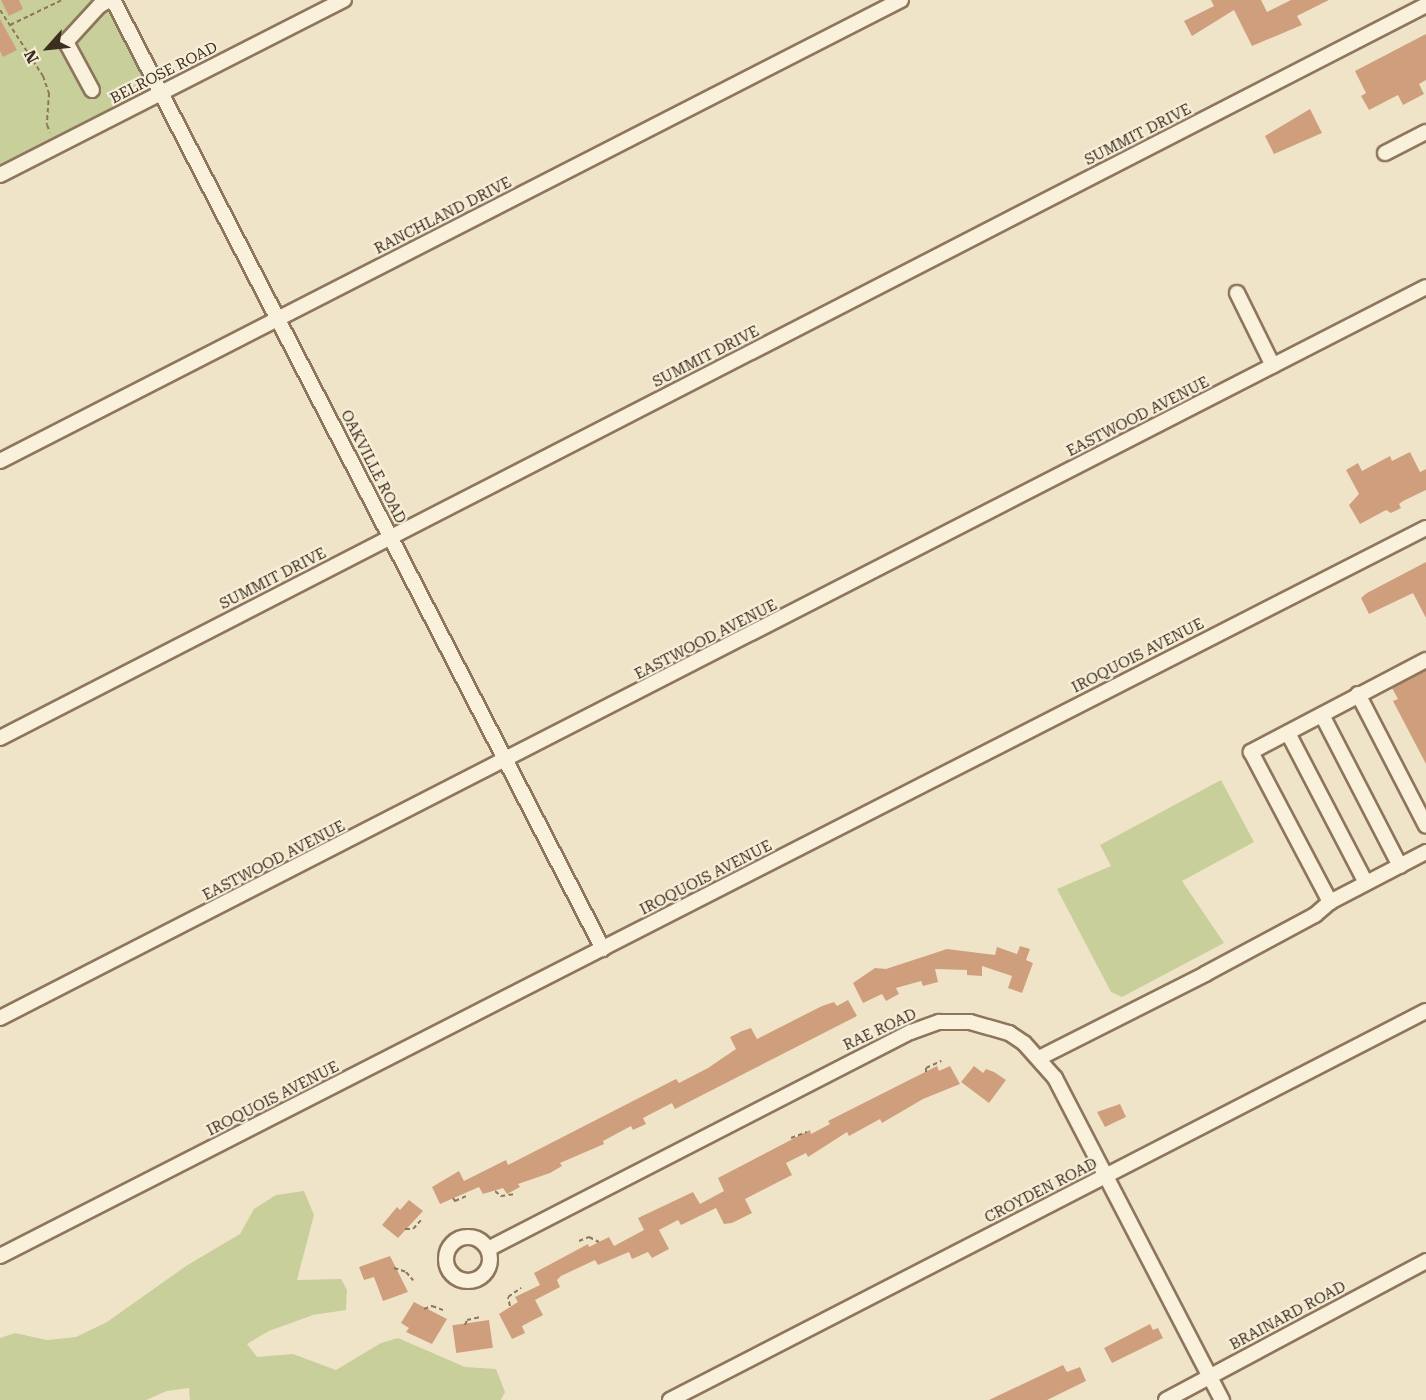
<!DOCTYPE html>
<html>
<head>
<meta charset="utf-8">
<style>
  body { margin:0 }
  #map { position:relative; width:1426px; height:1400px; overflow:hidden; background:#f0e4c8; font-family:"Roboto Serif",serif }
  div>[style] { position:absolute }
  .green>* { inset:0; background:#c9cf9b }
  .building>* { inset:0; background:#cf9f7d; transform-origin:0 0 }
  .path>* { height:2px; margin-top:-1px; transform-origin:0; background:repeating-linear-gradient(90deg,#8d765c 0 4.5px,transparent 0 7.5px) }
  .roads { filter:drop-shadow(2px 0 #8d765c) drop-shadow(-2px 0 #8d765c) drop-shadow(0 2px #8d765c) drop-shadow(0 -2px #8d765c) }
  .minor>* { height:14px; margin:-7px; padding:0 7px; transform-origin:7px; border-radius:7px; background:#faf1dc }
  .minor>.ring { margin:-7px; padding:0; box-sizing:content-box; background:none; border:14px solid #faf1dc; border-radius:50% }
  span { translate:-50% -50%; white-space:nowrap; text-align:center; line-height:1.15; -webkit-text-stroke:4.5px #f7eed8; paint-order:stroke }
  .street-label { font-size:15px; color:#3d2e20 }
  .north { position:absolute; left:18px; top:18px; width:60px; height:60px; -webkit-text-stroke:4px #f7eed8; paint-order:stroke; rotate:243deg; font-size:16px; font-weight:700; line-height:24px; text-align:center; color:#3d2e20 }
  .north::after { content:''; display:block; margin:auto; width:21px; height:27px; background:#3d2e20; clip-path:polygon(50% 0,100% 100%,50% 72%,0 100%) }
</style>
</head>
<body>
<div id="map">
  <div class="green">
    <i style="clip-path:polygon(0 0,113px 0,162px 93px,0 175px)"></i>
    <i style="clip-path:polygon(1221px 780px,1254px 842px,1182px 881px,1224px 943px,1122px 997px,1111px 992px,1057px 889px,1111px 866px,1100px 845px)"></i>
    <i style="clip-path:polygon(304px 1191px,314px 1215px,297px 1280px,341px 1279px,347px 1290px,346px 1310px,313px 1315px,269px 1331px,247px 1344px,257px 1357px,293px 1354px,336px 1370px,381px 1343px,398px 1338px,465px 1367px,496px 1369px,505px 1392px,501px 1400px,190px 1400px,189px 1388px,167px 1391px,146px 1400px,0 1400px,0 1338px,15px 1333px,47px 1340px,76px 1337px,107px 1322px,186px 1266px,240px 1234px,254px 1209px,276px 1195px)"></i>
  </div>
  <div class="building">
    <i style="clip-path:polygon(1px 0,19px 0,23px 9px,9px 16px)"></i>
    <i style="clip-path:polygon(1211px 0,1261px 0,1267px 12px,1291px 0,1329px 0,1297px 16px,1302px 25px,1252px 46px,1234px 10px,1192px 36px,1184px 21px,1214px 6px)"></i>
    <i style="clip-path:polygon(0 19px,17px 50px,3px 57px,0 51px)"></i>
    <i style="clip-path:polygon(1426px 34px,1426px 80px,1419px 84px,1424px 94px,1403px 105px,1398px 95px,1369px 110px,1361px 96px,1366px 93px,1355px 71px)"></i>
    <i style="clip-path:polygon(1310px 109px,1322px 133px,1274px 154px,1265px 136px)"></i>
    <i style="clip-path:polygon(1410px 452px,1420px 472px,1426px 469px,1426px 490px,1403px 501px,1399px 504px,1401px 508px,1391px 513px,1386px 510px,1360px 524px,1349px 505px,1359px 494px,1346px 470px,1358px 463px,1362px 471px,1390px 456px,1392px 461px)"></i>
    <i style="clip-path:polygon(1426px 562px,1426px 618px,1413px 593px,1369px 614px,1361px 598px,1367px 593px)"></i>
    <i style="clip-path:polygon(1426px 670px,1426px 764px,1393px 701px,1398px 699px,1392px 688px)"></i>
    <i style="clip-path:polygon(1020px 946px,1030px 949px,1026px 960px,1033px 963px,1022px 993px,1008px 988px,1012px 976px,982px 966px,982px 976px,967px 975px,967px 970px,935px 969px,938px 982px,923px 986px,921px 981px,896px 988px,899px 994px,886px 1001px,882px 994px,863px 1003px,853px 983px,875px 968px,886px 969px,947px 949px,995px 955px,997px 947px,1017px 954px)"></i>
    <i style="clip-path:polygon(848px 1000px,857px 1016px,675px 1109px,672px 1103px,643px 1118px,646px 1124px,633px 1130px,631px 1126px,603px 1141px,604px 1144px,560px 1163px,562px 1166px,550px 1173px,518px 1184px,520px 1187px,507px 1194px,503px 1188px,483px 1194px,479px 1187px,440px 1204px,432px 1187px,459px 1171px,464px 1181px,506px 1160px,508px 1165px,676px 1079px,679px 1083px,708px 1068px,736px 1049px,730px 1037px,742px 1031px,751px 1028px,757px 1039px,822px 1006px,834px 1002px,837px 1006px)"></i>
    <i style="clip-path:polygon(937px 1066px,939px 1071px,950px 1066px,960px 1084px,923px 1099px,882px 1123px,880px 1119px,849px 1136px,847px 1132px,808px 1157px,806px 1153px,786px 1163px,792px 1175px,745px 1199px,752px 1213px,732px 1223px,724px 1224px,716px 1208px,681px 1225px,678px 1220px,659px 1230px,669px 1249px,652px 1258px,648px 1252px,632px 1259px,629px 1252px,598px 1265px,595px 1260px,561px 1276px,557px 1280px,560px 1287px,535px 1300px,543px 1315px,522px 1326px,525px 1333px,512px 1339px,499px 1314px,518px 1302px,515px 1297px,540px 1285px,534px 1273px,588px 1244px,589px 1247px,609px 1237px,614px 1246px,644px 1230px,638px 1218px,693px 1192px,700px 1204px,724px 1191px,718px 1178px,810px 1130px,811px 1134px,830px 1124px,828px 1121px)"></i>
    <i style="clip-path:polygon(974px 1066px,983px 1073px,986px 1069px,994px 1072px,1006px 1080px,989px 1103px,961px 1082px)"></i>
    <i style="clip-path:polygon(1120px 1104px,1126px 1117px,1105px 1127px,1097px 1112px)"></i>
    <i style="clip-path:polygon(409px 1200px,423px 1211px,398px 1238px,382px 1225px,397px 1207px,400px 1210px)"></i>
    <i style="clip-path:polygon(390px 1256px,408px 1292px,383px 1301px,374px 1277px,364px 1280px,359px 1267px)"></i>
    <i style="clip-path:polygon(414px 1302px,447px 1319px,432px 1344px,406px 1332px,409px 1328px,401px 1323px)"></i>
    <i style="left:489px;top:1320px;width:28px;height:37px;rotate:82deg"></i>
    <i style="clip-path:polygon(1150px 1324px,1153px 1330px,1158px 1328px,1163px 1338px,1112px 1363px,1104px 1348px)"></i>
    <i style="clip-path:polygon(1063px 1365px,1067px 1372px,1080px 1367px,1086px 1381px,1047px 1400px,989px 1400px)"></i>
  </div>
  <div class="path">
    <i style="left:0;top:10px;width:79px;rotate:56.9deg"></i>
    <i style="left:43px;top:76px;width:18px;rotate:71deg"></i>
    <i style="left:49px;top:93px;width:32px;rotate:94deg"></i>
    <i style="left:47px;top:125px;width:8px;rotate:67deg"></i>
    <i style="left:10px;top:25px;width:58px;rotate:-25.7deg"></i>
    <i style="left:926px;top:1072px;width:4px;rotate:-90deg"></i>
    <i style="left:926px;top:1068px;width:17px;rotate:-25deg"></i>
    <i style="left:791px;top:1138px;width:17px;rotate:-21deg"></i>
    <i style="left:495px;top:1191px;width:8px;rotate:40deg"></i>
    <i style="left:501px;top:1196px;width:15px;rotate:-8deg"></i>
    <i style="left:453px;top:1198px;width:4px;rotate:56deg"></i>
    <i style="left:455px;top:1201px;width:12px;rotate:-24deg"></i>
    <i style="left:405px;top:1229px;width:8px"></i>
    <i style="left:413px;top:1229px;width:15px;rotate:-48deg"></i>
    <i style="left:579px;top:1241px;width:11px;rotate:-22deg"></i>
    <i style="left:589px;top:1237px;width:11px;rotate:27deg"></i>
    <i style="left:394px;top:1268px;width:13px;rotate:18deg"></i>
    <i style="left:406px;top:1272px;width:11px;rotate:49deg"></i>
    <i style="left:510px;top:1306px;width:9px;rotate:-103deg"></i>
    <i style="left:508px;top:1297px;width:16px;rotate:-35deg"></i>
    <i style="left:424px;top:1309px;width:9px;rotate:-21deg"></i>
    <i style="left:432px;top:1306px;width:12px;rotate:20deg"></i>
    <i style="left:465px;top:1325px;width:5px;rotate:-68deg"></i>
    <i style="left:467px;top:1320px;width:14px;rotate:-12deg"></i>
  </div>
  <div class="roads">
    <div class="minor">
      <i style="left:113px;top:0;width:1068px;rotate:62.69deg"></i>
      <i style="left:92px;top:90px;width:55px;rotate:-118.4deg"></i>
      <i style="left:66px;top:42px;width:49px;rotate:-47.5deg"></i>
      <i style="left:99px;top:6px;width:12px;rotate:-31deg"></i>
      <i style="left:1385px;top:153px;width:46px;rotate:-27.1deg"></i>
      <i style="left:0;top:175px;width:386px;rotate:-27deg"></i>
      <i style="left:1237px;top:293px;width:81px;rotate:63.7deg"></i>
      <i style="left:0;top:461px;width:1012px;rotate:-27.1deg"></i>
      <i style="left:1426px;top:660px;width:198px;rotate:152.3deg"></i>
      <i style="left:1251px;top:752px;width:170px;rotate:62.2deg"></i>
      <i style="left:1330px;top:902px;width:108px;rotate:-27.5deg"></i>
      <i style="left:1358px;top:694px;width:148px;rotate:62.7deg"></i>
      <i style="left:1322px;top:715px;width:170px;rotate:62.7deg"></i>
      <i style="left:1288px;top:733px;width:169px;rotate:62.5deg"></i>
      <i style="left:0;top:738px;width:1603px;rotate:-27.2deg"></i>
      <i style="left:0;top:1018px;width:1602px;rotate:-27.14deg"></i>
      <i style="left:1041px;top:1057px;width:184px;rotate:-26.8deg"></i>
      <i style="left:1205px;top:974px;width:125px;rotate:-28.2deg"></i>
      <i style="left:1315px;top:915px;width:20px;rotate:-41deg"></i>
      <i class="ring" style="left:446px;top:1237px;width:30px;height:30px"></i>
      <i style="left:488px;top:1249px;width:475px;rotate:-27.2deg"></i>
      <i style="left:911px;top:1032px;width:30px;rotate:-20deg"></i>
      <i style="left:939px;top:1022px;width:31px"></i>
      <i style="left:970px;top:1022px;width:41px;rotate:15.8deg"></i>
      <i style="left:1009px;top:1033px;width:18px;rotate:34deg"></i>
      <i style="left:1024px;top:1043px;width:47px;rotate:48.5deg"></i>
      <i style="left:1055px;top:1078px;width:363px;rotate:62.6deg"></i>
      <i style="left:0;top:1256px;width:1601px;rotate:-27.05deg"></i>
      <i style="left:670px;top:1400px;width:850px;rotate:-27.23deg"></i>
      <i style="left:1166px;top:1400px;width:295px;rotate:-28.1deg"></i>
    </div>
  </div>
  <div class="street-label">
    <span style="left:164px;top:73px;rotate:-27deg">BELROSE ROAD</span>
    <span style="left:1138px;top:135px;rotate:-27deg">SUMMIT DRIVE</span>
    <span style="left:443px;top:216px;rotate:-27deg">RANCHLAND DRIVE</span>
    <span style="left:706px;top:357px;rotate:-27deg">SUMMIT DRIVE</span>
    <span style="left:1138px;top:417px;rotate:-27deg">EASTWOOD AVENUE</span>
    <span style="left:373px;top:467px;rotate:63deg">OAKVILLE ROAD</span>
    <span style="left:273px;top:579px;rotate:-27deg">SUMMIT DRIVE</span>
    <span style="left:706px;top:640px;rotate:-27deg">EASTWOOD AVENUE</span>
    <span style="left:1138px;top:656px;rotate:-27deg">IROQUOIS AVENUE</span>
    <span style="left:274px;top:861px;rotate:-27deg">EASTWOOD AVENUE</span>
    <span style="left:706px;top:878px;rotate:-27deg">IROQUOIS AVENUE</span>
    <span style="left:880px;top:1030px;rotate:-25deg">RAE ROAD</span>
    <span style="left:273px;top:1099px;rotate:-27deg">IROQUOIS AVENUE</span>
    <span style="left:1041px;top:1191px;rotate:-27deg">CROYDEN ROAD</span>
    <span style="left:1288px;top:1316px;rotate:-28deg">BRAINARD ROAD</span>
  </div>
  <div class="north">N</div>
</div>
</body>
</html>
